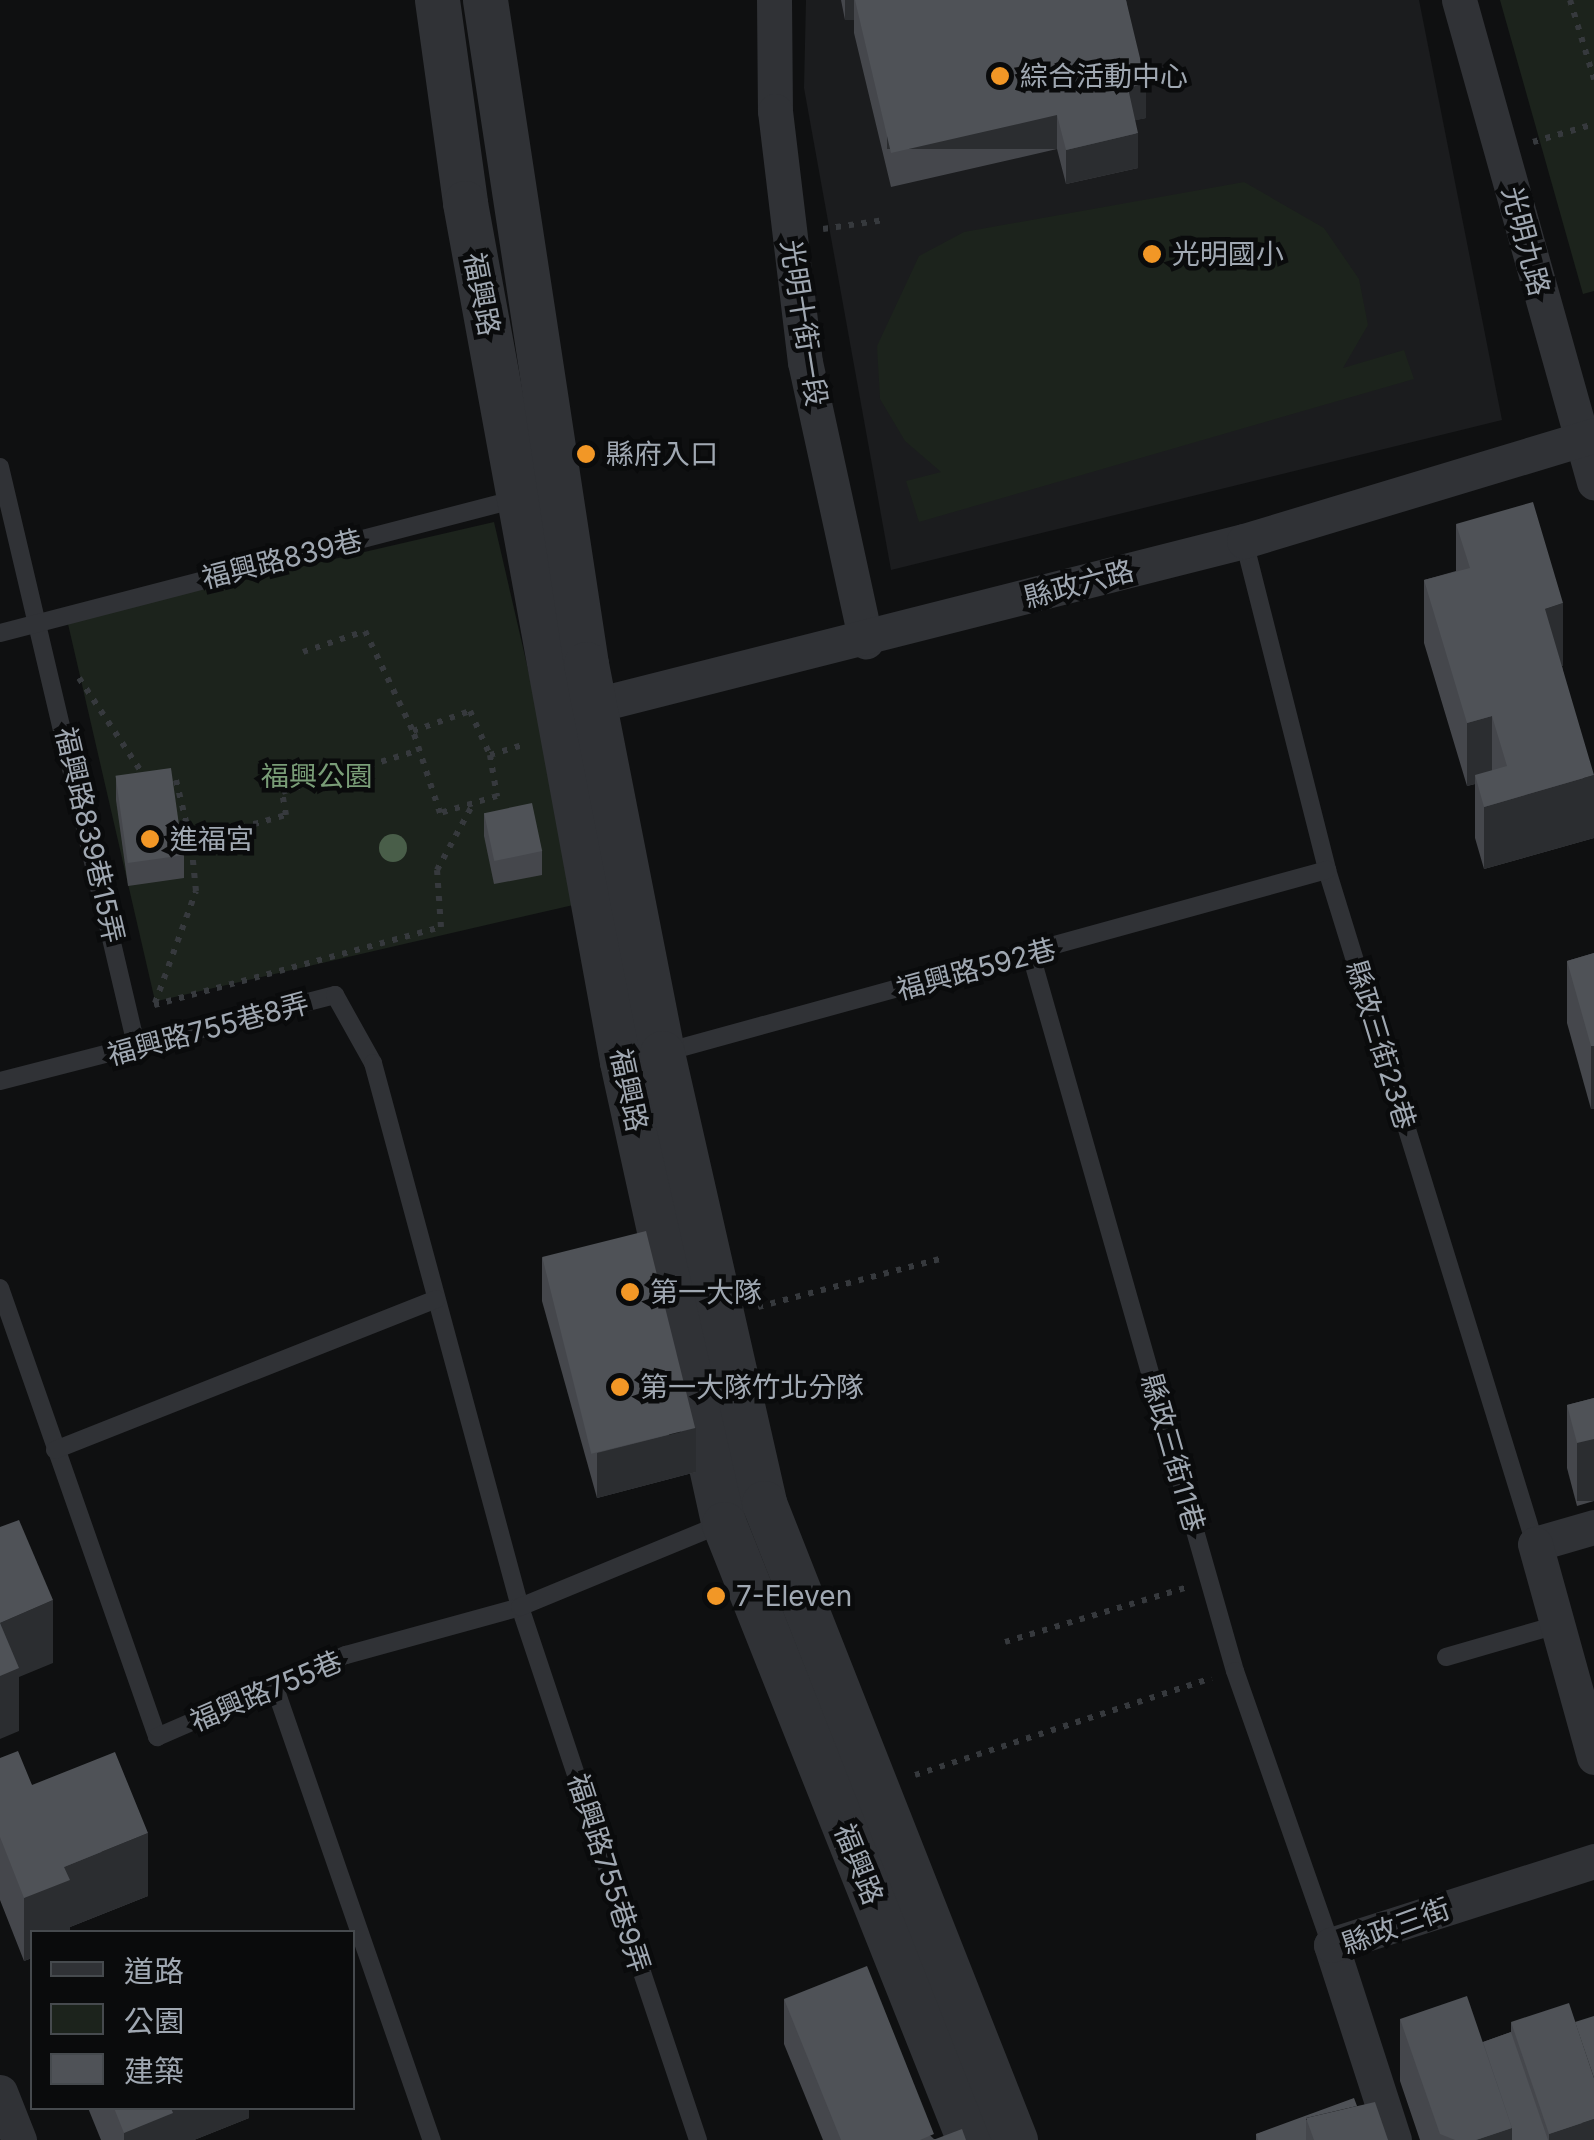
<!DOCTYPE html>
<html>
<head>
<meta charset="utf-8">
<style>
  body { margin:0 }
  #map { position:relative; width:1594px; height:2140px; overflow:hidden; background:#0f1011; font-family:Inter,"Noto Sans TC",sans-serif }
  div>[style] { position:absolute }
  .built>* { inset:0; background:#1b1c1e }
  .green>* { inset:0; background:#1c231c; transform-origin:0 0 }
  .path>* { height:6px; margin-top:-3px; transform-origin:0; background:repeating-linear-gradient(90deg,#36393d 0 5px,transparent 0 13px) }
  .service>* { height:18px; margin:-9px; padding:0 9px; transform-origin:9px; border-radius:9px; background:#303236 }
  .minor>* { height:35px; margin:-17.5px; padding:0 17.5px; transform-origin:17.5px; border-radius:17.5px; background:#303236 }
  .tertiary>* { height:45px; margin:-22.5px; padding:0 22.5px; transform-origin:22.5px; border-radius:22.5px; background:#303236 }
  .trees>* { width:28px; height:28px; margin:-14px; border-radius:50%; background:#495e49 }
  .wall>* { inset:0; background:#45474c }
  .shaded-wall>* { inset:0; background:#2b2d30; transform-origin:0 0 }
  .building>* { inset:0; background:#4f5257; transform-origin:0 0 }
  .dots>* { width:28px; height:28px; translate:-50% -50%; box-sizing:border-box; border:5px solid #0a0b0c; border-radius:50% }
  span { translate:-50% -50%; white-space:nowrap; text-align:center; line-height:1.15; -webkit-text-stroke:9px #0a0b0c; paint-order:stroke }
  .poi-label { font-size:28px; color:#a0a8b2 }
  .left { translate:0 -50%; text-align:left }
  .street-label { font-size:28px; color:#a0a8b2 }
  .park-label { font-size:28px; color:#799d77 }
  .legend { position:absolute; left:30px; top:1930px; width:325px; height:180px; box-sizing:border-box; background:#0a0b0c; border:2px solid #464a4e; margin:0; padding:12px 18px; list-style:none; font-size:30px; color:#a0a8b2 }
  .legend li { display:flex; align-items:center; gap:20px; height:50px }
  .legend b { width:50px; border:2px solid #464a4e }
</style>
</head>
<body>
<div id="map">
  <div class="built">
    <i style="clip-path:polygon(806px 0,1419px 0,1502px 420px,891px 570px,804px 88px)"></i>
  </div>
  <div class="green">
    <i style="clip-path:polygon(1500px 0,1594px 0,1594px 291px,1583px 294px)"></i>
    <i style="clip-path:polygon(1244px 182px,1324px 228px,1359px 279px,1368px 325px,1343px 368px,1404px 350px,1414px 379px,919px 522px,906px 481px,941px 472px,905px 441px,880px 399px,877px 346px,919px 256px,964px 232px)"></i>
    <i style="left:494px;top:522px;width:391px;height:438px;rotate:77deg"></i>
  </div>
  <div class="path">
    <i style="left:1570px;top:0;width:83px;rotate:73.1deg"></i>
    <i style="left:1533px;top:142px;width:64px;rotate:-16.4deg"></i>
    <i style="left:823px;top:229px;width:62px;rotate:-8.4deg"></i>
    <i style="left:303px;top:652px;width:65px;rotate:-18.7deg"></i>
    <i style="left:365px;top:631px;width:111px;rotate:64.4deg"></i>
    <i style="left:79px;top:678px;width:118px;rotate:56.4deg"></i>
    <i style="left:490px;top:755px;width:42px;rotate:80.3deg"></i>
    <i style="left:497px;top:796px;width:59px;rotate:163.4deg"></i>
    <i style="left:440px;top:813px;width:86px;rotate:-108.2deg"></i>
    <i style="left:413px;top:731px;width:60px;rotate:-19.3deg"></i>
    <i style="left:470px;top:711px;width:48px;rotate:65.6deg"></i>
    <i style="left:490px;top:755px;width:37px;rotate:-17deg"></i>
    <i style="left:165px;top:779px;width:11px;rotate:5deg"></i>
    <i style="left:176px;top:780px;width:64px;rotate:76.4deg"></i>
    <i style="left:191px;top:842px;width:99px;rotate:-15.9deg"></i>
    <i style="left:286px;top:815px;width:23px;rotate:-100deg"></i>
    <i style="left:282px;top:792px;width:143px;rotate:-17deg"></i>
    <i style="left:155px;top:1003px;width:119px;rotate:-69.9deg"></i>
    <i style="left:196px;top:891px;width:49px;rotate:-95.8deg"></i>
    <i style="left:154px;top:1005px;width:297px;rotate:-15.2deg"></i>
    <i style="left:441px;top:927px;width:57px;rotate:-94deg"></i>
    <i style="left:437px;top:870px;width:75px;rotate:-61.4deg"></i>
    <i style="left:758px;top:1307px;width:188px;rotate:-14.8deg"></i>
    <i style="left:1005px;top:1642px;width:188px;rotate:-16.7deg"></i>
    <i style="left:915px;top:1775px;width:312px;rotate:-18.1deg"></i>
  </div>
  <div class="service">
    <i style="left:0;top:467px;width:598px;rotate:76.75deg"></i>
    <i style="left:1244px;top:541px;width:339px;rotate:75.8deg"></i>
    <i style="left:1327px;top:870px;width:705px;rotate:72.85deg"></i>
    <i style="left:0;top:633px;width:538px;rotate:-14.53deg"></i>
    <i style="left:1031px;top:955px;width:744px;rotate:74.1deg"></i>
    <i style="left:1235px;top:1671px;width:290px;rotate:70.7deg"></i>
    <i style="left:662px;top:1053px;width:690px;rotate:-15.39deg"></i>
    <i style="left:0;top:1081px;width:346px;rotate:-14.4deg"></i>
    <i style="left:335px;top:995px;width:78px;rotate:60.8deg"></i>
    <i style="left:373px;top:1063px;width:564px;rotate:74.88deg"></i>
    <i style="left:520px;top:1607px;width:562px;rotate:71.53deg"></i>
    <i style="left:0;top:1288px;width:476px;rotate:70.7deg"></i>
    <i style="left:157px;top:1737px;width:206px;rotate:-23.5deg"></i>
    <i style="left:346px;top:1655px;width:180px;rotate:-15.4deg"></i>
    <i style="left:520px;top:1607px;width:221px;rotate:-22.4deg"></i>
    <i style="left:55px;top:1450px;width:410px;rotate:-21.6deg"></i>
    <i style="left:1446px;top:1657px;width:116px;rotate:-16.1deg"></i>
    <i style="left:274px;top:1685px;width:482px;rotate:70.9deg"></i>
  </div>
  <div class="minor">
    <i style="left:774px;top:0;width:111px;rotate:89.5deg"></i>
    <i style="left:775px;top:111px;width:253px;rotate:83.2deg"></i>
    <i style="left:805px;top:362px;width:286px;rotate:77.7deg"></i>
    <i style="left:1459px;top:0;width:501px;rotate:74.35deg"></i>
    <i style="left:572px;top:711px;width:693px;rotate:-14.2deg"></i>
    <i style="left:1244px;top:541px;width:366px;rotate:-16.8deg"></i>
    <i style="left:1594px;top:1527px;width:61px;rotate:163.9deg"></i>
    <i style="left:1535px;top:1544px;width:221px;rotate:74.5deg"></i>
    <i style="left:0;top:2092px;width:52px;rotate:68.4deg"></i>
    <i style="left:1394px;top:2140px;width:205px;rotate:-107.9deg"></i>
    <i style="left:1331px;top:1945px;width:276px;rotate:-17.7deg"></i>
  </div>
  <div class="tertiary">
    <i style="left:437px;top:0;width:205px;rotate:82.1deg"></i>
    <i style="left:465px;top:203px;width:873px;rotate:79.64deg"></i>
    <i style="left:622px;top:1062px;width:473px;rotate:77.6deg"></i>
    <i style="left:724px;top:1524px;width:663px;rotate:68.31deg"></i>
    <i style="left:485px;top:0;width:672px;rotate:81.35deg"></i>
    <i style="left:586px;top:664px;width:396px;rotate:78.9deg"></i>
    <i style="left:662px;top:1053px;width:461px;rotate:77.2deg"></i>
    <i style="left:764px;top:1503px;width:685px;rotate:68.49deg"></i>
  </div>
  <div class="trees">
    <i style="left:393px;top:848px"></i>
  </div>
  <div class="wall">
    <i style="clip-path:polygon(841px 0,1126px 0,1146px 118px,1135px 120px,1138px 168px,1066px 184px,1057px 149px,891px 187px,854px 33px,854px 18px,845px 20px)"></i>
    <i style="clip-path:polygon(1456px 524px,1563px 666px,1562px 666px,1594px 838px,1484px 869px,1475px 838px,1475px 784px,1467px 786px,1424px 643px,1424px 580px,1456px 571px)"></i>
    <i style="clip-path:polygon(116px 776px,184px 855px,184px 878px,128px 886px,116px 800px)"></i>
    <i style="clip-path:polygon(484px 813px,542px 851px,542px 875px,494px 884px,484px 836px)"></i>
    <i style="clip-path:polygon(1594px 953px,1594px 1108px,1591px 1109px,1567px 1023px,1567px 961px)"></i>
    <i style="clip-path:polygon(542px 1257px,696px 1472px,597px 1498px,542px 1301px)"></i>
    <i style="clip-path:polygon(1594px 1398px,1594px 1501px,1577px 1506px,1567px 1468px,1567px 1405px)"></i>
    <i style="clip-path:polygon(0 1758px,32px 1785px,148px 1896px,70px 1927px,70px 1932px,32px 1932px,32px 1958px,24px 1961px,0 1900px)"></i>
    <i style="clip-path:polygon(784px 1999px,934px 2139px,966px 2140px,823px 2140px,784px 2044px)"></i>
    <i style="clip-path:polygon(1400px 2019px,1483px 2042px,1511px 2032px,1511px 2022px,1594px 2140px,1420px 2140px,1400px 2081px)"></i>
    <i style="clip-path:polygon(1357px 2106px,1388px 2140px,1256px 2140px,1256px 2134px)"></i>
    <i style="clip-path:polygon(88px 2108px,249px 2108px,249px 2118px,194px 2140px,101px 2140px)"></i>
  </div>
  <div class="shaded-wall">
    <i style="left:845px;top:0;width:9px;height:20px"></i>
    <i style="clip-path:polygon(1146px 83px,1146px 118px,1128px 122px,1128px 88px)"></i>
    <i style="left:1057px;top:115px;width:34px;height:170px;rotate:90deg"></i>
    <i style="clip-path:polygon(1138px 133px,1138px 168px,1066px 184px,1066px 150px)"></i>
    <i style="clip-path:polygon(1563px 603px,1563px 666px,1545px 671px,1545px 609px)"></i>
    <i style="clip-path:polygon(1492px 716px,1492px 778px,1475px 775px,1475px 784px,1467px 786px,1467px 723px)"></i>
    <i style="clip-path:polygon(1594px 775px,1594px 838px,1484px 869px,1484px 807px)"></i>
    <i style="left:1591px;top:1046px;width:3px;height:63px"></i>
    <i style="clip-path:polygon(696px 1428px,696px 1472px,597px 1498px,597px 1453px)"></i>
    <i style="left:1594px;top:1439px;width:62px;height:17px;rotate:90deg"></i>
    <i style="clip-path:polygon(53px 1600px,53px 1663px,19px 1677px,19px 1731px,0 1739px,0 1623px)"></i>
    <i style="clip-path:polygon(148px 1833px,148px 1896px,70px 1927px,70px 1932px,32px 1932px,32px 1958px,24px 1961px,24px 1898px,64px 1867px)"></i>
    <i style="clip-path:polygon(164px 2108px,249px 2108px,249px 2118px,194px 2140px,124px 2140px,124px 2133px)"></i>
    <i style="clip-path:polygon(1594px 2119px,1594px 2140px,1549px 2140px,1549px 2134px)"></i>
    <i style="clip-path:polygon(1512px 2128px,1512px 2140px,1476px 2140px)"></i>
  </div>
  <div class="building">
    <i style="clip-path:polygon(855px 0,1126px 0,1146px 83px,1128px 88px,1138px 133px,1066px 150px,1057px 115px,891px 153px)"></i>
    <i style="clip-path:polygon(1533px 502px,1563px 603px,1545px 609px,1594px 775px,1484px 807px,1475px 775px,1507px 766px,1492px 716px,1467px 723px,1424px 580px,1470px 568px,1456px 524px)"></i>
    <i style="left:171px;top:768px;width:88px;height:56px;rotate:82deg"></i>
    <i style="left:532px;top:803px;width:49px;height:49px;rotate:78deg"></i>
    <i style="clip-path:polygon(1594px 953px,1594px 1046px,1591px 1046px,1567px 961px)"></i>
    <i style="left:646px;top:1231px;width:203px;height:107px;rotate:76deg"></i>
    <i style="clip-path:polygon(1594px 1398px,1594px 1439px,1577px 1443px,1567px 1405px)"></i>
    <i style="clip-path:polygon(19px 1520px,53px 1600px,0 1623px,0 1527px)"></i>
    <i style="clip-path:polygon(0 1623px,19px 1668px,0 1676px)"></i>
    <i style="clip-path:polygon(18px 1751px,32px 1785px,115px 1752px,148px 1833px,64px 1867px,70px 1880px,24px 1898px,0 1837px,0 1758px)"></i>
    <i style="clip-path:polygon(867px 1966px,934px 2134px,920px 2140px,841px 2140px,784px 1999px)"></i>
    <i style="clip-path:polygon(1467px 1996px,1512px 2128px,1476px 2140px,1455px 2140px,1440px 2134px,1400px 2019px)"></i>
    <i style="clip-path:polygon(1569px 2003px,1594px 2078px,1594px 2119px,1549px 2134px,1511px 2022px)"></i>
    <i style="clip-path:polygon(1594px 2016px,1594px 2078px,1575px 2022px)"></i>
    <i style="clip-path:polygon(1511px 2032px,1548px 2140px,1512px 2140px,1512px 2128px,1483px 2042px)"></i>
    <i style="clip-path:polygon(1354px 2098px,1357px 2106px,1306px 2118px,1306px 2140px,1258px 2140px,1256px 2134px)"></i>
    <i style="clip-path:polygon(1375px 2102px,1388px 2140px,1314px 2140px,1306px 2118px)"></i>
    <i style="clip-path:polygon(114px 2108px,171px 2108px,173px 2113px,124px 2133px)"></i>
    <i style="clip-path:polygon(962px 2129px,966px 2140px,933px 2140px)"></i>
  </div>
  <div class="dots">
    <i style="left:1000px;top:76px;background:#f29726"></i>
    <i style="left:1152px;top:254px;background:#f29726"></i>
    <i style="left:586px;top:454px;background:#f29726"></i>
    <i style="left:150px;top:839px;background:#f29726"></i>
    <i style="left:630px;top:1292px;background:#f29726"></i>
    <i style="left:620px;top:1387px;background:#f29726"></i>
    <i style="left:716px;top:1596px;background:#f29726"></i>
  </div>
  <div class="poi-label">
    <span class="left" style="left:1020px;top:76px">綜合活動中心</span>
    <span class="left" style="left:1172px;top:254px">光明國小</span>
    <span class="left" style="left:606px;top:454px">縣府入口</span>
    <span class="left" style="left:170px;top:839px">進福宮</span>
    <span class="left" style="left:650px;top:1292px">第一大隊</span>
    <span class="left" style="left:640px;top:1387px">第一大隊竹北分隊</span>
    <span class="left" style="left:736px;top:1596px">7-Eleven</span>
  </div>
  <div class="street-label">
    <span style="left:1526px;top:241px;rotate:75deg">光明九路</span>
    <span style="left:482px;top:294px;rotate:79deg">福興路</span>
    <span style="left:804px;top:323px;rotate:81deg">光明十街一段</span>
    <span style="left:282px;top:559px;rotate:-14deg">福興路839巷</span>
    <span style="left:1079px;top:584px;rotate:-15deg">縣政六路</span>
    <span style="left:90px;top:835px;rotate:77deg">福興路839巷15弄</span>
    <span style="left:976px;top:969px;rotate:-15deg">福興路592巷</span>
    <span style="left:208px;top:1029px;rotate:-15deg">福興路755巷8弄</span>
    <span style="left:1381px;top:1045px;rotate:73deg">縣政三街23巷</span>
    <span style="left:629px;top:1090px;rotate:78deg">福興路</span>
    <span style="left:1173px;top:1453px;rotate:74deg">縣政三街11巷</span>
    <span style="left:266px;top:1691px;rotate:-23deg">福興路755巷</span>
    <span style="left:859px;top:1864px;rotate:68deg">福興路</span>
    <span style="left:609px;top:1873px;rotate:72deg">福興路755巷9弄</span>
    <span style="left:1396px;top:1926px;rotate:-20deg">縣政三街</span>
  </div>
  <div class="park-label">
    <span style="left:317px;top:776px">福興公園</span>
  </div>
  <ul class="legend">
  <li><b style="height:12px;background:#303236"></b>道路</li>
  <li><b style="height:28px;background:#1c231c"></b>公園</li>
  <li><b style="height:28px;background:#4f5257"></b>建築</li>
  </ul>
</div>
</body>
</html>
